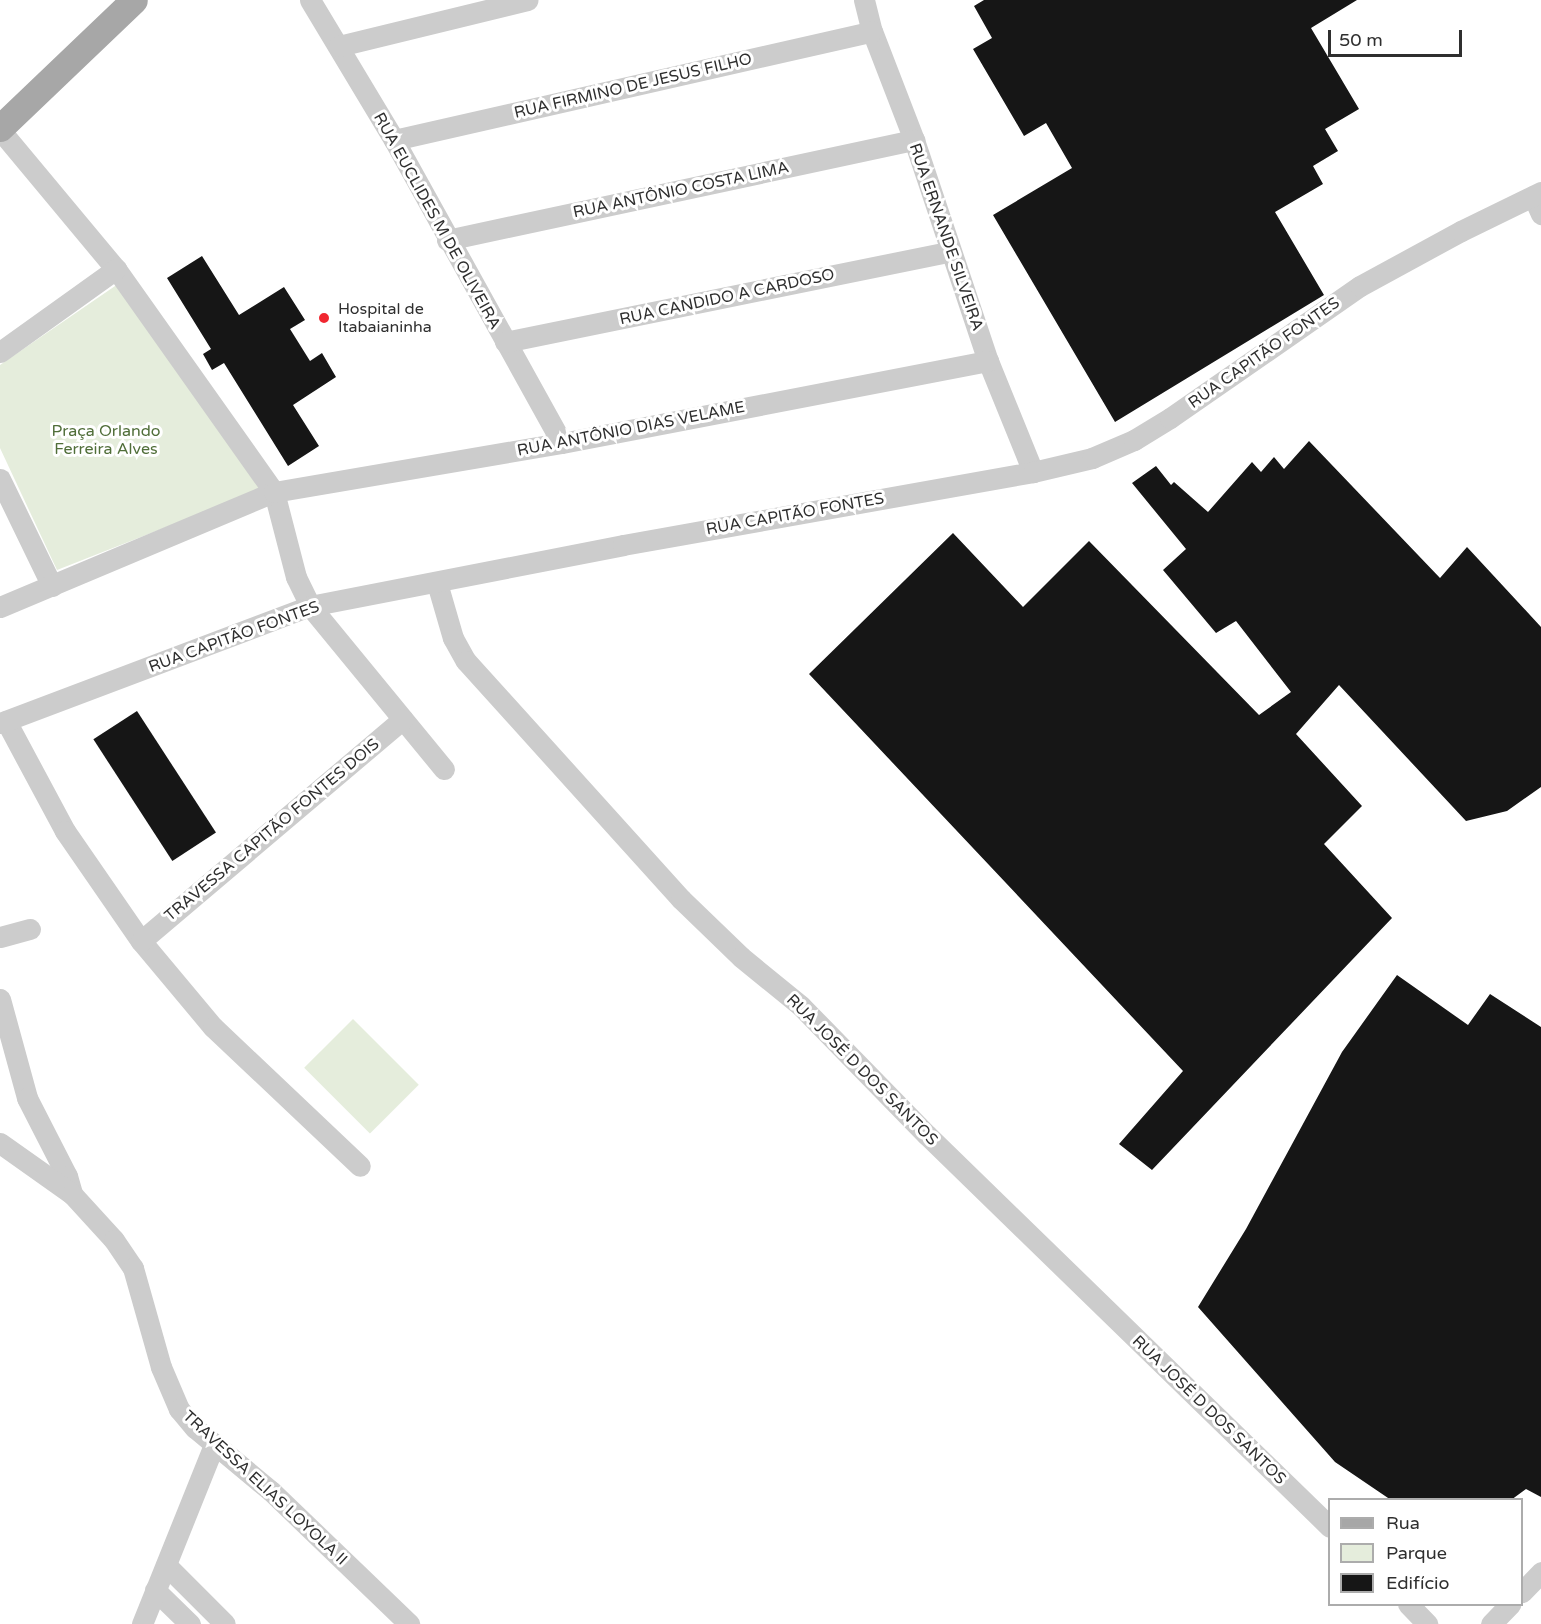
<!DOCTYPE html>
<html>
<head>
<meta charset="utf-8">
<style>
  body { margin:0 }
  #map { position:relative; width:1541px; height:1624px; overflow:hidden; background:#fff; font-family:"Varela Round",sans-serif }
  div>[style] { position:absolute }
  .green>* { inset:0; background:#e5eddc; transform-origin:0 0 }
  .building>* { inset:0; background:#161616; transform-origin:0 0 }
  .minor>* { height:21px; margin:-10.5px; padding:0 10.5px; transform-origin:10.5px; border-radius:10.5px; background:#ccc }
  .major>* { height:27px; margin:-13.5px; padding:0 13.5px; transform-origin:13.5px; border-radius:13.5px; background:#a7a7a7 }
  .dots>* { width:16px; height:16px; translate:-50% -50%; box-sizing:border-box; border:3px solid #fff; border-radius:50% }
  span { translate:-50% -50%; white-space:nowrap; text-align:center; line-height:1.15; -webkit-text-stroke:6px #fff; paint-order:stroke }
  .street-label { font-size:16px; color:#2f2f2f }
  .poi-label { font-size:16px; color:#2f2f2f }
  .left { translate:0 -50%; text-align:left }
  .park-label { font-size:16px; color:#506e39 }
  .legend { position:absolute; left:1328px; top:1498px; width:195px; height:108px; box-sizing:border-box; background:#fff; border:2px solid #acacac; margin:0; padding:8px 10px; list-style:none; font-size:18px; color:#2f2f2f }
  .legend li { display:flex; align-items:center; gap:12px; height:30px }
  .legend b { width:30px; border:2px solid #acacac }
  .scale { position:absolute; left:1328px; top:30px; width:134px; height:27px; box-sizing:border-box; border:3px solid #2f2f2f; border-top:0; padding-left:8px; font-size:18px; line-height:21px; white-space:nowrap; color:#2f2f2f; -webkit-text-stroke:4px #fff; paint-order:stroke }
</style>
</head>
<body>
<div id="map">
  <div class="green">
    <i style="clip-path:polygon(118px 284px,263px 489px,57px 570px,0 448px,0 365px)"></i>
    <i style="left:353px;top:1019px;width:93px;height:69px;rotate:45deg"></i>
  </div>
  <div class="building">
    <i style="clip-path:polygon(984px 0,1357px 0,1311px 28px,1359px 109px,1325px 129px,1338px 151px,1313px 166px,1323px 184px,1275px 212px,1324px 295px,1115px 422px,993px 215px,1072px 168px,1046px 123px,1024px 136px,973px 49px,992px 38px,974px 6px)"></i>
    <i style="clip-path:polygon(202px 256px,239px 315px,284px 287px,305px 320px,290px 329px,310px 361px,322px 353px,336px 377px,293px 405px,319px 446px,288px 466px,224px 363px,212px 370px,203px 354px,211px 349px,167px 278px)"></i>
    <i style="clip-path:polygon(1309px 441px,1440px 578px,1467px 547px,1541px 627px,1541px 787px,1507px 811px,1466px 821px,1339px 685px,1296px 734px,1362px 806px,1324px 844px,1392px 918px,1152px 1170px,1119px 1144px,1183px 1071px,809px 674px,953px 533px,1023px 607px,1089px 541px,1259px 715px,1291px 692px,1236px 621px,1216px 633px,1163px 570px,1186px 549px,1132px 483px,1156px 466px,1171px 485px,1174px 482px,1208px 512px,1252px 462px,1261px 472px,1274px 457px,1284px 469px)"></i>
    <i style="left:137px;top:711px;width:145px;height:52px;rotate:57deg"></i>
    <i style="clip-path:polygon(1397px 975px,1468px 1025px,1490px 994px,1541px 1027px,1541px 1497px,1526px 1489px,1511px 1500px,1391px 1500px,1335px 1462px,1198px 1307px,1246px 1229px,1342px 1052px)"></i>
  </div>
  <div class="minor">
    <i style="left:310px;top:0;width:163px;rotate:59deg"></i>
    <i style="left:394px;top:140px;width:346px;rotate:61deg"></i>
    <i style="left:864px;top:0;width:32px;rotate:76deg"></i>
    <i style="left:872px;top:31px;width:117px;rotate:68.9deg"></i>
    <i style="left:914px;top:140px;width:233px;rotate:71.5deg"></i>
    <i style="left:988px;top:361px;width:120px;rotate:67.9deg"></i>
    <i style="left:339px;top:46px;width:194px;rotate:-13.7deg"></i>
    <i style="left:0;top:130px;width:181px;rotate:50.2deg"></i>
    <i style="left:116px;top:269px;width:273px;rotate:54.7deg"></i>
    <i style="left:274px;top:492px;width:88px;rotate:75.5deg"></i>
    <i style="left:296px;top:577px;width:32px;rotate:64deg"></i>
    <i style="left:310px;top:606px;width:211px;rotate:50.6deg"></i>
    <i style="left:394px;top:140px;width:490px;rotate:-12.8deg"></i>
    <i style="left:1533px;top:196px;width:20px;rotate:66deg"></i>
    <i style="left:447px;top:240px;width:478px;rotate:-12.1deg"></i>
    <i style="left:505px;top:342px;width:453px;rotate:-11.5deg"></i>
    <i style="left:0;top:352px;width:143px;rotate:-35.6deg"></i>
    <i style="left:0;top:479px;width:119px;rotate:64.1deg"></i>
    <i style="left:437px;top:583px;width:57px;rotate:73.8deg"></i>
    <i style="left:453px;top:638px;width:26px;rotate:61deg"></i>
    <i style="left:466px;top:661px;width:321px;rotate:47.9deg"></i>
    <i style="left:681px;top:899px;width:83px;rotate:44deg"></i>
    <i style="left:741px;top:957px;width:77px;rotate:39.2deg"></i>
    <i style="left:801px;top:1006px;width:180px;rotate:45.7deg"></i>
    <i style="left:927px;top:1135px;width:562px;rotate:44.21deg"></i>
    <i style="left:0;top:607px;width:297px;rotate:-22.8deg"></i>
    <i style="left:274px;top:492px;width:292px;rotate:-9.7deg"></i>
    <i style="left:562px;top:443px;width:434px;rotate:-10.9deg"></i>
    <i style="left:6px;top:721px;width:125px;rotate:61.8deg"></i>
    <i style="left:65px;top:831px;width:134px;rotate:55.4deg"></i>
    <i style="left:141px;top:941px;width:112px;rotate:50.1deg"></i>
    <i style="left:213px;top:1027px;width:202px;rotate:43.4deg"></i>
    <i style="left:0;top:723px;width:331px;rotate:-20.7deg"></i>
    <i style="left:310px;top:606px;width:319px;rotate:-11deg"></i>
    <i style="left:623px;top:545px;width:416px;rotate:-10.1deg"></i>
    <i style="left:1033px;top:472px;width:61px;rotate:-13.3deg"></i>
    <i style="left:1092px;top:458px;width:46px;rotate:-23.2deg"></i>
    <i style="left:1134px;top:440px;width:42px;rotate:-31.4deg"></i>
    <i style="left:1170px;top:418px;width:231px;rotate:-34.8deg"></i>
    <i style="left:1360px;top:286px;width:115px;rotate:-28.6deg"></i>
    <i style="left:1461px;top:231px;width:89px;rotate:-26deg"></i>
    <i style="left:0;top:937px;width:31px;rotate:-15deg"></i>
    <i style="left:141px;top:941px;width:343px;rotate:-40.3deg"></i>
    <i style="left:0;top:999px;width:103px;rotate:74.7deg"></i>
    <i style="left:27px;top:1098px;width:88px;rotate:62.9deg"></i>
    <i style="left:67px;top:1176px;width:19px;rotate:74deg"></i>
    <i style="left:0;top:1143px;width:88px;rotate:35.3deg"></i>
    <i style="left:72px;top:1194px;width:62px;rotate:47.6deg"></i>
    <i style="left:114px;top:1240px;width:34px;rotate:56deg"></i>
    <i style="left:133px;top:1268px;width:103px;rotate:74.2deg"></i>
    <i style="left:161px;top:1367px;width:46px;rotate:66.8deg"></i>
    <i style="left:179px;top:1409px;width:25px;rotate:50deg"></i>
    <i style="left:195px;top:1428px;width:99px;rotate:39.7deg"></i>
    <i style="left:271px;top:1491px;width:192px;rotate:43.9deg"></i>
    <i style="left:166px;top:1565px;width:83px;rotate:45deg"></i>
    <i style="left:155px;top:1590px;width:49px;rotate:44.2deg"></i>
    <i style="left:1522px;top:1592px;width:28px;rotate:-46deg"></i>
    <i style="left:1408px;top:1604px;width:28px;rotate:46deg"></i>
    <i style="left:142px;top:1624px;width:193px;rotate:-68.1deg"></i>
    <i style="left:1491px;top:1624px;width:28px;rotate:-46deg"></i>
  </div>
  <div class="major">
    <i style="left:0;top:128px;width:185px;rotate:-43.7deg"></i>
  </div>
  <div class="dots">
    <i style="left:324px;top:318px;background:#f02730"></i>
  </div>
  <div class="street-label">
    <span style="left:633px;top:86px;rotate:-13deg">RUA FIRMINO DE JESUS FILHO</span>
    <span style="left:681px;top:190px;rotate:-12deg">RUA ANTÔNIO COSTA LIMA</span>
    <span style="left:437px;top:221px;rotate:61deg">RUA EUCLIDES M DE OLIVEIRA</span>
    <span style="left:946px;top:237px;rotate:71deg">RUA ERNANDE SILVEIRA</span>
    <span style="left:727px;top:297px;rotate:-12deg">RUA CANDIDO A CARDOSO</span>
    <span style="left:1264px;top:353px;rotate:-35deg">RUA CAPITÃO FONTES</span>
    <span style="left:631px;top:429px;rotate:-11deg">RUA ANTÔNIO DIAS VELAME</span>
    <span style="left:795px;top:514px;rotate:-10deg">RUA CAPITÃO FONTES</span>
    <span style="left:234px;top:637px;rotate:-20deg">RUA CAPITÃO FONTES</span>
    <span style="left:272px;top:830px;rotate:-40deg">TRAVESSA CAPITÃO FONTES DOIS</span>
    <span style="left:862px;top:1070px;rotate:45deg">RUA JOSÉ D DOS SANTOS</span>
    <span style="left:1209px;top:1410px;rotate:44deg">RUA JOSÉ D DOS SANTOS</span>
    <span style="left:265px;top:1488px;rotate:43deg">TRAVESSA ELIAS LOYOLA II</span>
  </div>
  <div class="poi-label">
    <span class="left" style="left:338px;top:318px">Hospital de<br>Itabaianinha</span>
  </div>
  <div class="park-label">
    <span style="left:106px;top:440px">Praça Orlando<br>Ferreira Alves</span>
  </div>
  <ul class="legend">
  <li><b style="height:8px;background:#a7a7a7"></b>Rua</li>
  <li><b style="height:16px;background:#e5eddc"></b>Parque</li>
  <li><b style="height:16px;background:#161616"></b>Edifício</li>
  </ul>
  <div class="scale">50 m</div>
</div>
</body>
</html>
